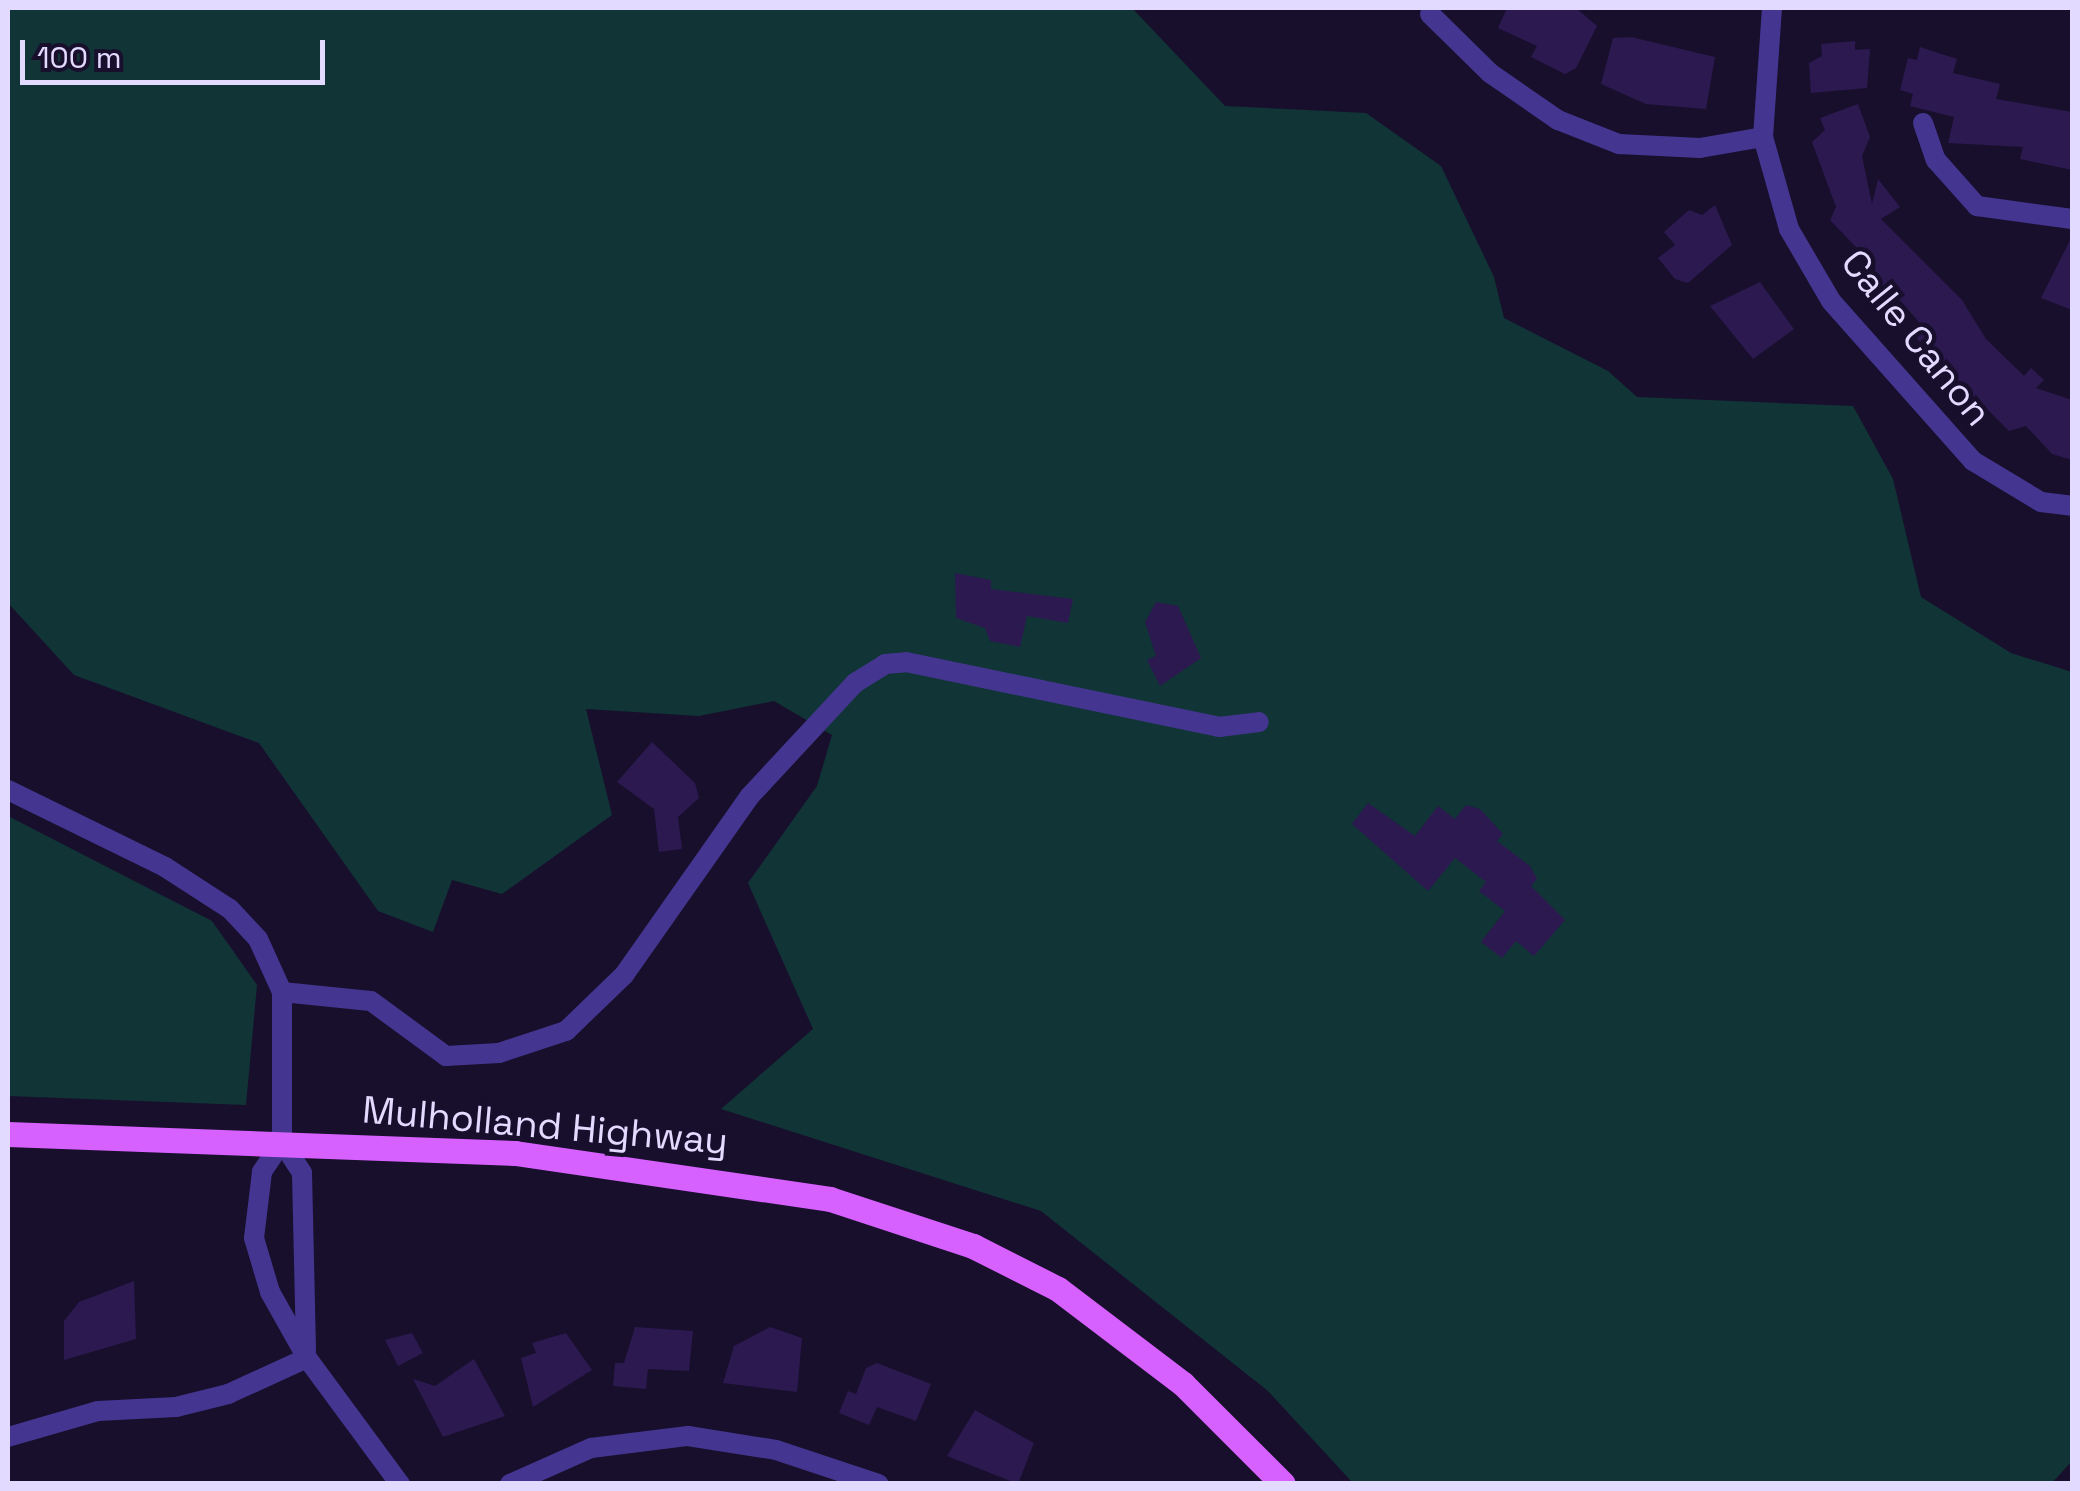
<!DOCTYPE html>
<html>
<head>
<meta charset="utf-8">
<style>
  body { margin:0 }
  #map { position:relative; width:2080px; height:1491px; overflow:hidden; background:#180f2d; font-family:"Space Grotesk",sans-serif }
  div>[style] { position:absolute }
  .green>* { inset:0; background:#113437 }
  .building>* { inset:0; background:#2b194f }
  .minor>* { height:20px; margin:-10px; padding:0 10px; transform-origin:10px; border-radius:10px; background:#443690 }
  .major>* { height:25px; margin:-12.5px; padding:0 12.5px; transform-origin:12.5px; border-radius:12.5px; background:#d761ff }
  span { translate:-50% -50%; white-space:nowrap; text-align:center; line-height:1.15; -webkit-text-stroke:9px #180f2d; paint-order:stroke }
  .street-label { font-size:38px; color:#e3daff }
  .frame { position:absolute; inset:0; border:10px solid #e3daff; pointer-events:none }
  .scale { position:absolute; left:20px; top:40px; width:305px; height:45px; box-sizing:border-box; border:5px solid #e3daff; border-top:0; padding-left:12px; font-size:30px; line-height:35px; white-space:nowrap; color:#e3daff; -webkit-text-stroke:8px #180f2d; paint-order:stroke }
</style>
</head>
<body>
<div id="map">
  <div class="green">
    <i style="clip-path:polygon(8px 8px,1132px 8px,1225px 106px,1366px 113px,1441px 166px,1494px 277px,1504px 318px,1608px 371px,1637px 397px,1853px 406px,1893px 479px,1921px 597px,2011px 653px,2072px 672px,2072px 1461px,2051px 1484px,1353px 1483px,1268px 1391px,1041px 1211px,721px 1109px,813px 1029px,748px 883px,817px 786px,832px 735px,774px 701px,699px 716px,586px 709px,612px 815px,502px 894px,452px 880px,433px 932px,378px 911px,259px 743px,74px 675px,8px 603px)"></i>
    <i style="clip-path:polygon(8px 816px,212px 921px,257px 985px,246px 1105px,8px 1096px)"></i>
  </div>
  <div class="building">
    <i style="clip-path:polygon(1507px 8px,1576px 8px,1597px 26px,1576px 68px,1565px 74px,1531px 57px,1537px 46px,1498px 28px)"></i>
    <i style="clip-path:polygon(1631px 37px,1715px 57px,1706px 109px,1646px 104px,1601px 84px,1613px 38px)"></i>
    <i style="clip-path:polygon(1855px 41px,1855px 50px,1870px 49px,1867px 88px,1811px 93px,1809px 63px,1822px 56px,1821px 44px)"></i>
    <i style="clip-path:polygon(1920px 47px,1957px 59px,1953px 73px,2000px 84px,1996px 99px,2072px 112px,2072px 170px,2020px 159px,2023px 147px,1948px 143px,1954px 117px,1910px 106px,1913px 94px,1900px 90px,1908px 58px,1917px 60px)"></i>
    <i style="clip-path:polygon(1858px 104px,1870px 137px,1862px 156px,1872px 204px,1878px 179px,1900px 207px,1881px 219px,1962px 300px,1986px 339px,2024px 376px,2031px 368px,2044px 380px,2036px 388px,2072px 400px,2072px 460px,2052px 454px,2026px 426px,2009px 431px,1979px 401px,1972px 406px,1910px 330px,1919px 322px,1898px 298px,1890px 305px,1870px 282px,1876px 268px,1830px 220px,1836px 207px,1812px 142px,1825px 130px,1820px 118px)"></i>
    <i style="clip-path:polygon(1715px 205px,1732px 245px,1688px 283px,1675px 279px,1658px 258px,1675px 245px,1664px 232px,1689px 210px,1702px 215px)"></i>
    <i style="clip-path:polygon(2070px 240px,2072px 240px,2072px 310px,2041px 298px)"></i>
    <i style="clip-path:polygon(1760px 282px,1794px 329px,1753px 359px,1710px 306px)"></i>
    <i style="clip-path:polygon(955px 573px,991px 580px,991px 589px,1073px 599px,1068px 623px,1027px 616px,1020px 647px,990px 641px,985px 628px,956px 618px)"></i>
    <i style="clip-path:polygon(1156px 602px,1178px 606px,1201px 658px,1160px 686px,1147px 660px,1156px 656px,1145px 622px)"></i>
    <i style="clip-path:polygon(652px 742px,695px 783px,699px 798px,678px 817px,682px 849px,659px 852px,654px 809px,617px 782px)"></i>
    <i style="clip-path:polygon(1368px 803px,1415px 836px,1438px 806px,1455px 819px,1466px 805px,1480px 809px,1503px 834px,1497px 841px,1530px 866px,1537px 879px,1531px 886px,1565px 920px,1534px 956px,1516px 941px,1502px 958px,1481px 942px,1505px 911px,1479px 891px,1486px 882px,1455px 858px,1428px 891px,1352px 824px)"></i>
    <i style="clip-path:polygon(134px 1281px,136px 1339px,64px 1360px,64px 1321px,79px 1302px)"></i>
    <i style="clip-path:polygon(635px 1327px,693px 1331px,689px 1371px,648px 1369px,646px 1389px,613px 1386px,615px 1363px,624px 1363px)"></i>
    <i style="clip-path:polygon(770px 1327px,802px 1338px,797px 1392px,723px 1383px,734px 1346px)"></i>
    <i style="clip-path:polygon(412px 1333px,423px 1353px,398px 1366px,385px 1340px)"></i>
    <i style="clip-path:polygon(566px 1333px,592px 1370px,533px 1407px,521px 1358px,536px 1353px,532px 1343px)"></i>
    <i style="clip-path:polygon(474px 1359px,505px 1416px,443px 1437px,413px 1379px,435px 1386px)"></i>
    <i style="clip-path:polygon(877px 1363px,931px 1384px,916px 1421px,877px 1407px,869px 1425px,839px 1413px,848px 1391px,856px 1394px,866px 1368px)"></i>
    <i style="clip-path:polygon(975px 1410px,1034px 1443px,1018px 1484px,947px 1456px)"></i>
  </div>
  <div class="minor">
    <i style="left:1772px;top:8px;width:129px;rotate:94deg"></i>
    <i style="left:1763px;top:137px;width:96px;rotate:74.2deg"></i>
    <i style="left:1789px;top:229px;width:83px;rotate:59.7deg"></i>
    <i style="left:1831px;top:301px;width:214px;rotate:48.4deg"></i>
    <i style="left:1973px;top:461px;width:79px;rotate:31.1deg"></i>
    <i style="left:2041px;top:502px;width:31px;rotate:7deg"></i>
    <i style="left:1430px;top:14px;width:84px;rotate:44.5deg"></i>
    <i style="left:1490px;top:73px;width:83px;rotate:34.7deg"></i>
    <i style="left:1558px;top:120px;width:66px;rotate:21.5deg"></i>
    <i style="left:1619px;top:144px;width:81px;rotate:2.8deg"></i>
    <i style="left:1700px;top:148px;width:64px;rotate:-9.9deg"></i>
    <i style="left:1923px;top:123px;width:39px;rotate:71deg"></i>
    <i style="left:1936px;top:160px;width:62px;rotate:48.3deg"></i>
    <i style="left:1977px;top:206px;width:96px;rotate:7.8deg"></i>
    <i style="left:8px;top:790px;width:175px;rotate:26.1deg"></i>
    <i style="left:165px;top:867px;width:77px;rotate:32.9deg"></i>
    <i style="left:230px;top:909px;width:41px;rotate:47deg"></i>
    <i style="left:258px;top:939px;width:58px;rotate:65.6deg"></i>
    <i style="left:282px;top:992px;width:150px;rotate:90deg"></i>
    <i style="left:282px;top:992px;width:89px;rotate:5.8deg"></i>
    <i style="left:371px;top:1001px;width:93px;rotate:36.3deg"></i>
    <i style="left:446px;top:1056px;width:53px;rotate:-3.2deg"></i>
    <i style="left:499px;top:1053px;width:71px;rotate:-18.2deg"></i>
    <i style="left:566px;top:1031px;width:81px;rotate:-44deg"></i>
    <i style="left:624px;top:975px;width:218px;rotate:-54.9deg"></i>
    <i style="left:749px;top:797px;width:156px;rotate:-47.1deg"></i>
    <i style="left:855px;top:683px;width:36px;rotate:-32deg"></i>
    <i style="left:885px;top:664px;width:21px;rotate:-5deg"></i>
    <i style="left:906px;top:662px;width:320px;rotate:11.7deg"></i>
    <i style="left:1219px;top:727px;width:40px;rotate:-7.1deg"></i>
    <i style="left:282px;top:1142px;width:36px;rotate:124deg"></i>
    <i style="left:262px;top:1172px;width:66px;rotate:96.9deg"></i>
    <i style="left:254px;top:1238px;width:56px;rotate:73.5deg"></i>
    <i style="left:270px;top:1292px;width:76px;rotate:60.7deg"></i>
    <i style="left:307px;top:1358px;width:157px;rotate:53.6deg"></i>
    <i style="left:282px;top:1142px;width:37px;rotate:57deg"></i>
    <i style="left:302px;top:1173px;width:178px;rotate:88.7deg"></i>
    <i style="left:8px;top:1437px;width:94px;rotate:-16.1deg"></i>
    <i style="left:98px;top:1411px;width:78px;rotate:-2.9deg"></i>
    <i style="left:176px;top:1407px;width:54px;rotate:-14deg"></i>
    <i style="left:228px;top:1394px;width:87px;rotate:-24.5deg"></i>
    <i style="left:510px;top:1484px;width:89px;rotate:-24deg"></i>
    <i style="left:591px;top:1448px;width:98px;rotate:-7.1deg"></i>
    <i style="left:688px;top:1436px;width:89px;rotate:9deg"></i>
    <i style="left:776px;top:1450px;width:108px;rotate:18.4deg"></i>
  </div>
  <div class="major">
    <i style="left:8px;top:1134px;width:507px;rotate:2.15deg"></i>
    <i style="left:515px;top:1153px;width:318px;rotate:8.3deg"></i>
    <i style="left:830px;top:1199px;width:151px;rotate:18.2deg"></i>
    <i style="left:973px;top:1246px;width:95px;rotate:26.8deg"></i>
    <i style="left:1058px;top:1289px;width:157px;rotate:37.2deg"></i>
    <i style="left:1183px;top:1384px;width:141px;rotate:45deg"></i>
  </div>
  <div class="street-label">
    <span style="left:1916px;top:338px;rotate:51deg">Calle Canon</span>
    <span style="left:545px;top:1126px;rotate:5deg">Mulholland Highway</span>
  </div>
  <div class="frame"></div>
  <div class="scale">100 m</div>
</div>
</body>
</html>
